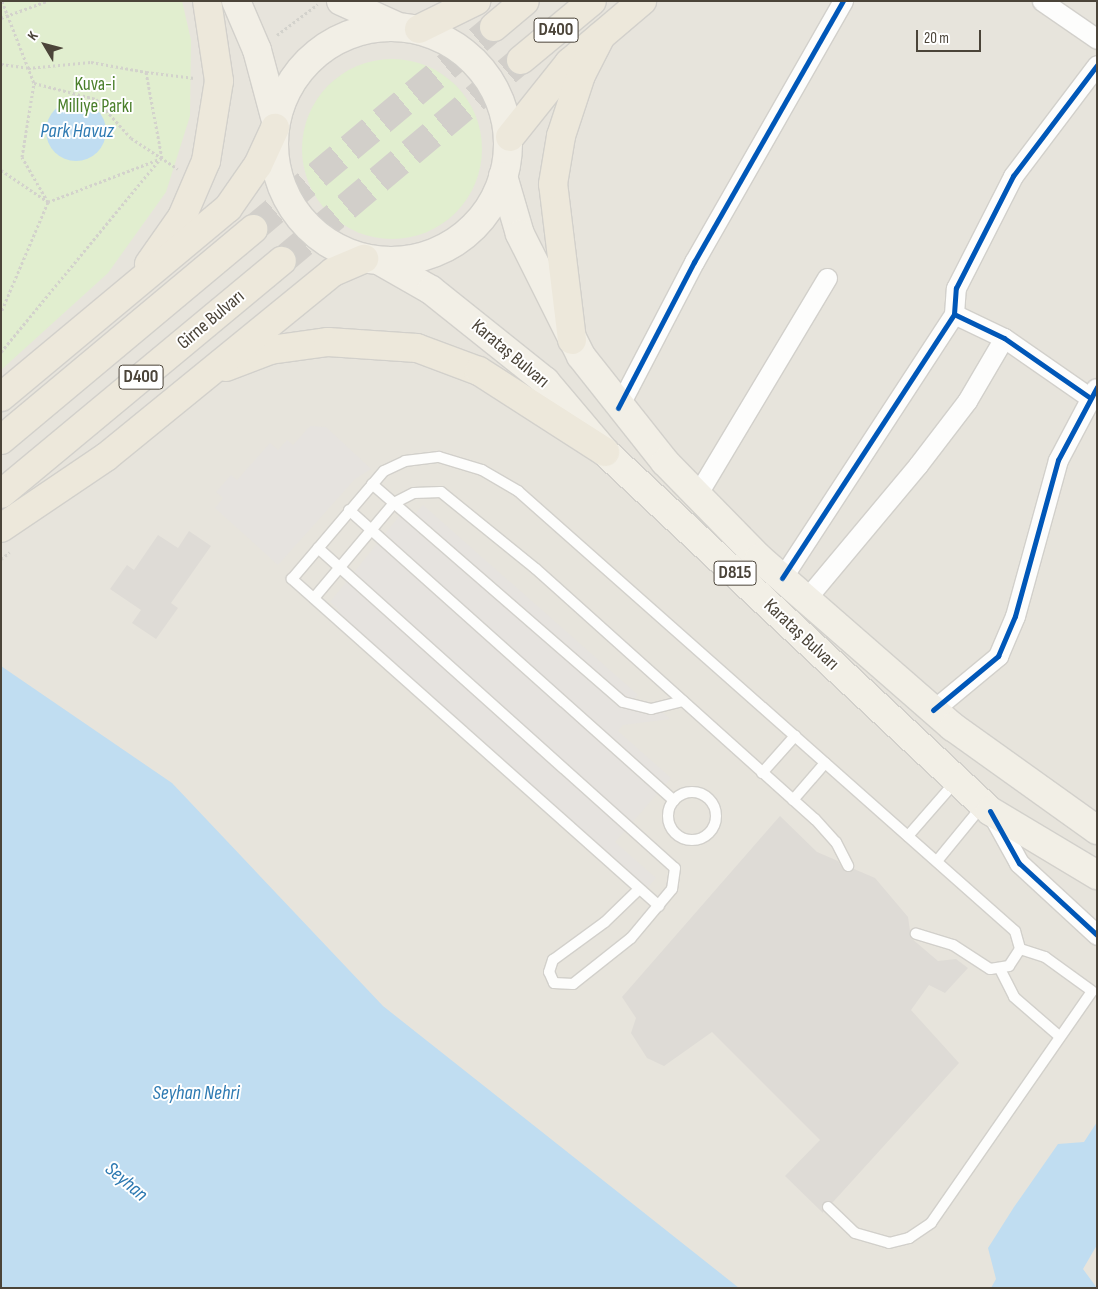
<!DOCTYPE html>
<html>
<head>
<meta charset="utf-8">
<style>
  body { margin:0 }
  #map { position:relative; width:1098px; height:1289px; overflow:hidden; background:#f4f2ee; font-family:"Sofia Sans Condensed",sans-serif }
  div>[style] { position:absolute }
  .residential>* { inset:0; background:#e7e4dc; transform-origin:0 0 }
  .green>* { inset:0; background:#e1eecf }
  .round { border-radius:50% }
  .parking>* { inset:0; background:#e6e3df }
  .water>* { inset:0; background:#c0ddf1 }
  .building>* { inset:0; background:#dedbd6 }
  .highway-tunnel>* { height:28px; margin-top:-14px; transform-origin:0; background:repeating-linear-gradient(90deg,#d2cfca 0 28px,transparent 0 42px) }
  .path>* { height:3px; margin-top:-1.5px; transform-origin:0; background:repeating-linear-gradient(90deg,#d3d2cc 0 2.5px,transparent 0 5px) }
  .roads { filter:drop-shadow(1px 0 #d2d0cb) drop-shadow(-1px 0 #d2d0cb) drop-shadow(0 1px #d2d0cb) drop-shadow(0 -1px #d2d0cb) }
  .lane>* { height:10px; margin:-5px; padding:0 5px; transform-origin:5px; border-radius:5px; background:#fdfdfc }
  .lane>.ring { margin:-5px; padding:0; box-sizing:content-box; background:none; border:10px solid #fdfdfc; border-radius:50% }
  .street>* { height:19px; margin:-9.5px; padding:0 9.5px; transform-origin:9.5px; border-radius:9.5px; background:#fdfdfc }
  .primary>* { height:28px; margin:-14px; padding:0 14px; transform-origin:14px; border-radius:14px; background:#f2efe6 }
  .primary>.ring { margin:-14px; padding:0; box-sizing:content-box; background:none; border:28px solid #f2efe6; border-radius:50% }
  .highway>* { height:28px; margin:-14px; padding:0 14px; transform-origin:14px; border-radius:14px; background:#ede8db }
  .cycleway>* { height:5px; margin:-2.5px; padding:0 2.5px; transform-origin:2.5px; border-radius:2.5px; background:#0057b8 }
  span { translate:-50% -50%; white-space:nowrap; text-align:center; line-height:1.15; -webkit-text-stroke:4px #fff; paint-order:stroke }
  .shield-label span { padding:1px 4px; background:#fff; border:1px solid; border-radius:4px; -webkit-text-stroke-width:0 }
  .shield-label { font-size:18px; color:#4b4439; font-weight:700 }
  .park-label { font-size:19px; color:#4a7f2a }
  .street-label { font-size:19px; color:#4b4439 }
  .water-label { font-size:20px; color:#2e7ab2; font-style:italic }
  .frame { position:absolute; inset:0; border:2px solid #4b4439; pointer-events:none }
  .north { position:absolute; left:20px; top:20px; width:50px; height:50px; -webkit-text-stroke:4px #fff; paint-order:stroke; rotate:307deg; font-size:14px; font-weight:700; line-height:20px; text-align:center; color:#4b4439 }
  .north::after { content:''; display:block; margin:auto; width:18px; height:22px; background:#4b4439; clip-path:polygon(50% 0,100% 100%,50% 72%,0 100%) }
  .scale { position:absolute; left:916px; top:30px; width:65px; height:22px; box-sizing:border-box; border:2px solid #4b4439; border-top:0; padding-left:6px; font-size:15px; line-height:18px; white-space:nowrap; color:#4b4439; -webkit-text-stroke:4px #fff; paint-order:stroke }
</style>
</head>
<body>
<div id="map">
  <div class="residential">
    <i style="left:1px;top:1px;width:1096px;height:1287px"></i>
  </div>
  <div class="green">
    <i style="clip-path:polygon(1px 1px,182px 1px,191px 40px,190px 116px,166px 192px,108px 273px,1px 370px)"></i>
    <i class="round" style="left:302px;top:59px;width:180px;height:180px"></i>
  </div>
  <div class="parking">
    <i style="clip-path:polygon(310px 426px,326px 427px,371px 469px,355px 479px,278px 565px,215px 508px,223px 498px,216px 492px,231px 475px,237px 480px,270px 443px,278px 450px,287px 440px,293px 445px)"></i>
    <i style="clip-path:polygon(423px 505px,638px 695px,628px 706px,653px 704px,670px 719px,623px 725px,618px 731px,671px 778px,615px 842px,656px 878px,644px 892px,331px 619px,339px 610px,330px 602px,405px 509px,413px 516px)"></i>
  </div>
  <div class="water">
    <i class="round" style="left:46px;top:101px;width:60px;height:60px"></i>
    <i style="clip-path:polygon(1px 666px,172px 783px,383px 1006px,739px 1288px,1px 1288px)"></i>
    <i style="clip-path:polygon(1097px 1122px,1097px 1245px,1083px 1269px,1097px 1288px,991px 1288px,996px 1279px,988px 1248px,1014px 1207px,1058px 1144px,1084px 1142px)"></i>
  </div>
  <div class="building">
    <i style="clip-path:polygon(189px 531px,211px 546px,171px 603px,178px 608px,156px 639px,132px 623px,141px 610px,110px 589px,127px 565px,134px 570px,158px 535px,178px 548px)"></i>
    <i style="clip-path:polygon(780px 816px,817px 852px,838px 861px,845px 872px,854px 869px,875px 878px,908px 917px,911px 938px,938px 961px,956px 959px,968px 968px,945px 993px,929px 985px,911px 1010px,959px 1063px,833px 1202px,823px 1203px,823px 1213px,785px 1176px,820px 1140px,712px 1032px,664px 1066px,647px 1058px,631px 1033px,636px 1018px,622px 997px)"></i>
  </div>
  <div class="highway-tunnel">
    <i style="left:253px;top:229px;width:314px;rotate:-40deg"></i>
    <i style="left:282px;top:261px;width:312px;rotate:-40.1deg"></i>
  </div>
  <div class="path">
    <i style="left:2px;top:1px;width:88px;rotate:68.7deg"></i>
    <i style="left:34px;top:83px;width:64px;rotate:14.5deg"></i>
    <i style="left:96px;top:99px;width:52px;rotate:48.1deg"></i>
    <i style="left:131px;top:138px;width:56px;rotate:33.4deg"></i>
    <i style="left:1px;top:18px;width:49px;rotate:-20.3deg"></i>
    <i style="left:277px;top:35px;width:51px;rotate:-37.1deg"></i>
    <i style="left:1px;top:64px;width:27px;rotate:8deg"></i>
    <i style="left:28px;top:68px;width:63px;rotate:-5.4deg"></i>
    <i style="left:91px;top:62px;width:56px;rotate:10.3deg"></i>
    <i style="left:146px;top:72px;width:87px;rotate:79.5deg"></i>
    <i style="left:162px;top:158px;width:122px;rotate:158.9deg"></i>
    <i style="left:48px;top:202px;width:52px;rotate:-120deg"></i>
    <i style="left:22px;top:157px;width:75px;rotate:-80.8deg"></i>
    <i style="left:146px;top:72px;width:49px;rotate:7deg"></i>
    <i style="left:1px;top:170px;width:57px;rotate:34.2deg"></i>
    <i style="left:48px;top:202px;width:120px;rotate:113.1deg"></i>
    <i style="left:1px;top:352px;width:251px;rotate:-50.5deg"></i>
    <i style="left:1px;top:559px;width:11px;rotate:-38deg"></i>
  </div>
  <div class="roads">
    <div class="lane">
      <i style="left:372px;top:484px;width:332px;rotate:41deg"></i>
      <i style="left:623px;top:702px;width:29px;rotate:14deg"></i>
      <i style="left:651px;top:709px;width:33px;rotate:-14deg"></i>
      <i style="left:349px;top:510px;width:436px;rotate:41.8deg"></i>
      <i style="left:318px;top:548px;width:479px;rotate:41.9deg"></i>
      <i style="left:675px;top:868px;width:21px;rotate:98deg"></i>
      <i style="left:672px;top:889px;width:64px;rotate:129.9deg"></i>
      <i style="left:631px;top:938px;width:74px;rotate:141.6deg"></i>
      <i style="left:573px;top:984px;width:19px;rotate:-177deg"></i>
      <i style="left:554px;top:983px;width:12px;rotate:-114deg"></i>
      <i style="left:549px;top:972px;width:13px;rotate:-72deg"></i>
      <i style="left:553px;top:960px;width:64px;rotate:-36.2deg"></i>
      <i style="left:605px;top:922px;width:47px;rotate:-44.1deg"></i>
      <i style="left:314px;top:598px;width:124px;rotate:-49.9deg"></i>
      <i style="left:394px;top:503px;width:22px;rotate:-27deg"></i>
      <i style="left:414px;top:493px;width:27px;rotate:-2deg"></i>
      <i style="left:441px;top:492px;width:122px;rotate:39deg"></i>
      <i style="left:536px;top:569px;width:375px;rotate:41.9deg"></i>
      <i style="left:815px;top:819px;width:31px;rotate:48deg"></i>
      <i style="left:836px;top:842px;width:27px;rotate:63deg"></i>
      <i style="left:762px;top:773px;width:50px;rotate:-48.3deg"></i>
      <i class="ring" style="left:668px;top:792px;width:38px;height:38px"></i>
      <i style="left:793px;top:800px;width:49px;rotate:-49.1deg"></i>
      <i style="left:908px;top:836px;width:73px;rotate:-48.9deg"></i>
      <i style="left:937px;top:861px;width:71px;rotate:-50.7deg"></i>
      <i style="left:659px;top:906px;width:492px;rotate:-138.3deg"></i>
      <i style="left:292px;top:579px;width:142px;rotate:-49.6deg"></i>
      <i style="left:384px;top:471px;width:23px;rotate:-25deg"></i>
      <i style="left:405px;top:461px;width:34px;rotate:-7deg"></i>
      <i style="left:439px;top:457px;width:45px;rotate:16.8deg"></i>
      <i style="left:482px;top:470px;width:42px;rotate:30.3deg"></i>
      <i style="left:518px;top:491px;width:664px;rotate:41.52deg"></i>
      <i style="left:1015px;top:931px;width:19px;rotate:74deg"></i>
      <i style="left:1020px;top:949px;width:20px;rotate:123deg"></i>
      <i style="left:1009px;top:966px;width:19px;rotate:171deg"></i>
      <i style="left:990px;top:969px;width:44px;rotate:-147deg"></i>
      <i style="left:953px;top:945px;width:39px;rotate:-163deg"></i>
      <i style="left:1000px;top:969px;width:31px;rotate:63deg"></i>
      <i style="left:1014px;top:997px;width:60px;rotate:40.9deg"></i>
      <i style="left:828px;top:1207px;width:37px;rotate:44deg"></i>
      <i style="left:855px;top:1233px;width:35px;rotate:16deg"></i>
      <i style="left:889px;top:1243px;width:21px;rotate:-14deg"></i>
      <i style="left:909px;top:1238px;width:27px;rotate:-34deg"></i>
      <i style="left:931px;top:1223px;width:282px;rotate:-55.2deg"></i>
      <i style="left:1092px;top:991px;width:58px;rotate:-144.1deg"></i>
      <i style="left:1045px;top:957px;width:26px;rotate:-162deg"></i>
    </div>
    <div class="street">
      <i style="left:1042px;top:1px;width:67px;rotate:34.6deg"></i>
      <i style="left:1089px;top:397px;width:103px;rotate:-145.2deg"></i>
      <i style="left:1004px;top:338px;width:55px;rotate:-154.4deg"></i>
      <i style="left:954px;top:314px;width:26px;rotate:-86deg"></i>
      <i style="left:956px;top:288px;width:126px;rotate:-63deg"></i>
      <i style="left:1013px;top:176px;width:139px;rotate:-52.9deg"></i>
      <i style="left:618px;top:408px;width:165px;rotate:-62.5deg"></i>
      <i style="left:694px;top:262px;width:301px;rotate:-60.3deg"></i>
      <i style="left:697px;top:495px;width:253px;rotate:-59.1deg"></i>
      <i style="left:782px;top:578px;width:315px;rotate:-56.9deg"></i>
      <i style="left:806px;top:599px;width:175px;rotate:-50.1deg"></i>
      <i style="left:918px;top:465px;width:81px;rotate:-52.6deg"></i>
      <i style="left:967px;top:401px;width:73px;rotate:-59.6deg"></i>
      <i style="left:933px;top:710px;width:85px;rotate:-39.7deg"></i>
      <i style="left:998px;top:656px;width:43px;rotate:-67deg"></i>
      <i style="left:1015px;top:616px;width:162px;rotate:-74.6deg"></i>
      <i style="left:1058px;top:460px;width:81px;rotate:-62.2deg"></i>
      <i style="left:992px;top:814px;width:56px;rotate:61.1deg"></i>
      <i style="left:1019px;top:863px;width:106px;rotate:42.7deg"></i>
    </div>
    <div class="primary">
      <i style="left:236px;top:1px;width:53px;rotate:66.8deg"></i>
      <i style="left:257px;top:50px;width:69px;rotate:75deg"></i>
      <i style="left:341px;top:1px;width:60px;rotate:24.4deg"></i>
      <i class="ring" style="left:274px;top:27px;width:206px;height:206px"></i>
      <i style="left:503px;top:176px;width:60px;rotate:73.7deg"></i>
      <i style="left:520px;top:234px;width:136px;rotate:63.4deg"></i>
      <i style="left:581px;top:356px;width:135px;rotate:51.6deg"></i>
      <i style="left:665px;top:462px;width:134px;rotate:45.6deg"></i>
      <i style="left:759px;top:558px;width:257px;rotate:41.1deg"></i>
      <i style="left:953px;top:727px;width:177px;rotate:35.6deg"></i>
      <i style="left:382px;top:262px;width:56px;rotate:29.7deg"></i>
      <i style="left:431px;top:290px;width:146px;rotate:38.6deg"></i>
      <i style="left:545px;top:381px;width:93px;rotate:49.8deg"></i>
      <i style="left:605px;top:452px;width:526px;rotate:43deg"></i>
      <i style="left:990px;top:811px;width:125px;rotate:30.9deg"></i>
    </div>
    <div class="highway">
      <i style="left:494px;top:27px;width:40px;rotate:-40deg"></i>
      <i style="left:419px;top:29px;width:64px;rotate:-26.2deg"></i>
      <i style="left:521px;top:60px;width:92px;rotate:-39.7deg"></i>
      <i style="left:510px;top:137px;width:95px;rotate:-51.4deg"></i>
      <i style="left:569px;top:63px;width:96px;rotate:-40.3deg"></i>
      <i style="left:149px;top:264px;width:57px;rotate:-54.9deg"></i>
      <i style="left:182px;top:217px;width:61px;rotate:-66.8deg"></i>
      <i style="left:206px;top:161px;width:81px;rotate:-80.8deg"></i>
      <i style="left:219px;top:81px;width:81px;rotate:-98.5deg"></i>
      <i style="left:572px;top:340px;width:157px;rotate:-96.9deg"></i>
      <i style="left:553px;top:184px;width:49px;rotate:-80.5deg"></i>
      <i style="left:561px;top:136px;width:64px;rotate:-71.8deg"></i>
      <i style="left:581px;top:75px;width:44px;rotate:-62.9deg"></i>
      <i style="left:226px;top:367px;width:47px;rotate:-21.1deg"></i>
      <i style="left:270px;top:350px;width:59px;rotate:-7.9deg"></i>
      <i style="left:328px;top:342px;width:89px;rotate:3.9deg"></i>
      <i style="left:417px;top:348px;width:66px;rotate:20.4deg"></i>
      <i style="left:479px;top:371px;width:150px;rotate:32.7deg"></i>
      <i style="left:1px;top:397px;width:295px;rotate:-39.8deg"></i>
      <i style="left:228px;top:208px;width:52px;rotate:-55.1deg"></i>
      <i style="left:258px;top:165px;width:41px;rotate:-65.3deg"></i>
      <i style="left:1px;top:440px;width:329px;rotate:-39.9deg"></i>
      <i style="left:1px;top:494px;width:365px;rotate:-39.7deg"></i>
      <i style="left:1px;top:528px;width:127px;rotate:-34.1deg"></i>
      <i style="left:106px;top:457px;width:293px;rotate:-39.2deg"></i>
      <i style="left:333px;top:272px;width:34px;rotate:-23deg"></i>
    </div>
  </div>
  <div class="cycleway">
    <i style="left:1089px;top:397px;width:103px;rotate:-145.2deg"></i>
    <i style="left:1004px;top:338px;width:55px;rotate:-154.4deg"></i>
    <i style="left:954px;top:314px;width:26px;rotate:-86deg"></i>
    <i style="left:956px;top:288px;width:126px;rotate:-63deg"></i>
    <i style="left:1013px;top:176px;width:139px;rotate:-52.9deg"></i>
    <i style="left:618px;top:408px;width:165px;rotate:-62.5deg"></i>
    <i style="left:694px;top:262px;width:301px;rotate:-60.3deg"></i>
    <i style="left:782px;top:578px;width:315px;rotate:-56.9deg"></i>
    <i style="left:933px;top:710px;width:85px;rotate:-39.7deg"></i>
    <i style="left:998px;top:656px;width:43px;rotate:-67deg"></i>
    <i style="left:1015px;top:616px;width:162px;rotate:-74.6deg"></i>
    <i style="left:1058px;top:460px;width:83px;rotate:-61.9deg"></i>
    <i style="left:990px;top:811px;width:60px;rotate:60.9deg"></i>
    <i style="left:1019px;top:863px;width:106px;rotate:42.7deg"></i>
  </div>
  <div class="shield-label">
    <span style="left:556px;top:30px">D400</span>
    <span style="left:141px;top:377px">D400</span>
    <span style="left:735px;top:573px">D815</span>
  </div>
  <div class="park-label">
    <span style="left:95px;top:96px">Kuva-i<br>Milliye Parkı</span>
  </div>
  <div class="street-label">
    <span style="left:211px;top:320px;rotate:-40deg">Girne Bulvarı</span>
    <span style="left:510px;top:354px;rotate:40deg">Karataş Bulvarı</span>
    <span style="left:801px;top:635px;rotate:43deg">Karataş Bulvarı</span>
  </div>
  <div class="water-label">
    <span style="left:77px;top:131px">Park Havuz</span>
    <span style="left:196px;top:1093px">Seyhan Nehri</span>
    <span style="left:126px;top:1182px;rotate:40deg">Seyhan</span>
  </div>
  <div class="frame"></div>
  <div class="north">K</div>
  <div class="scale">20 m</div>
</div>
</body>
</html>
